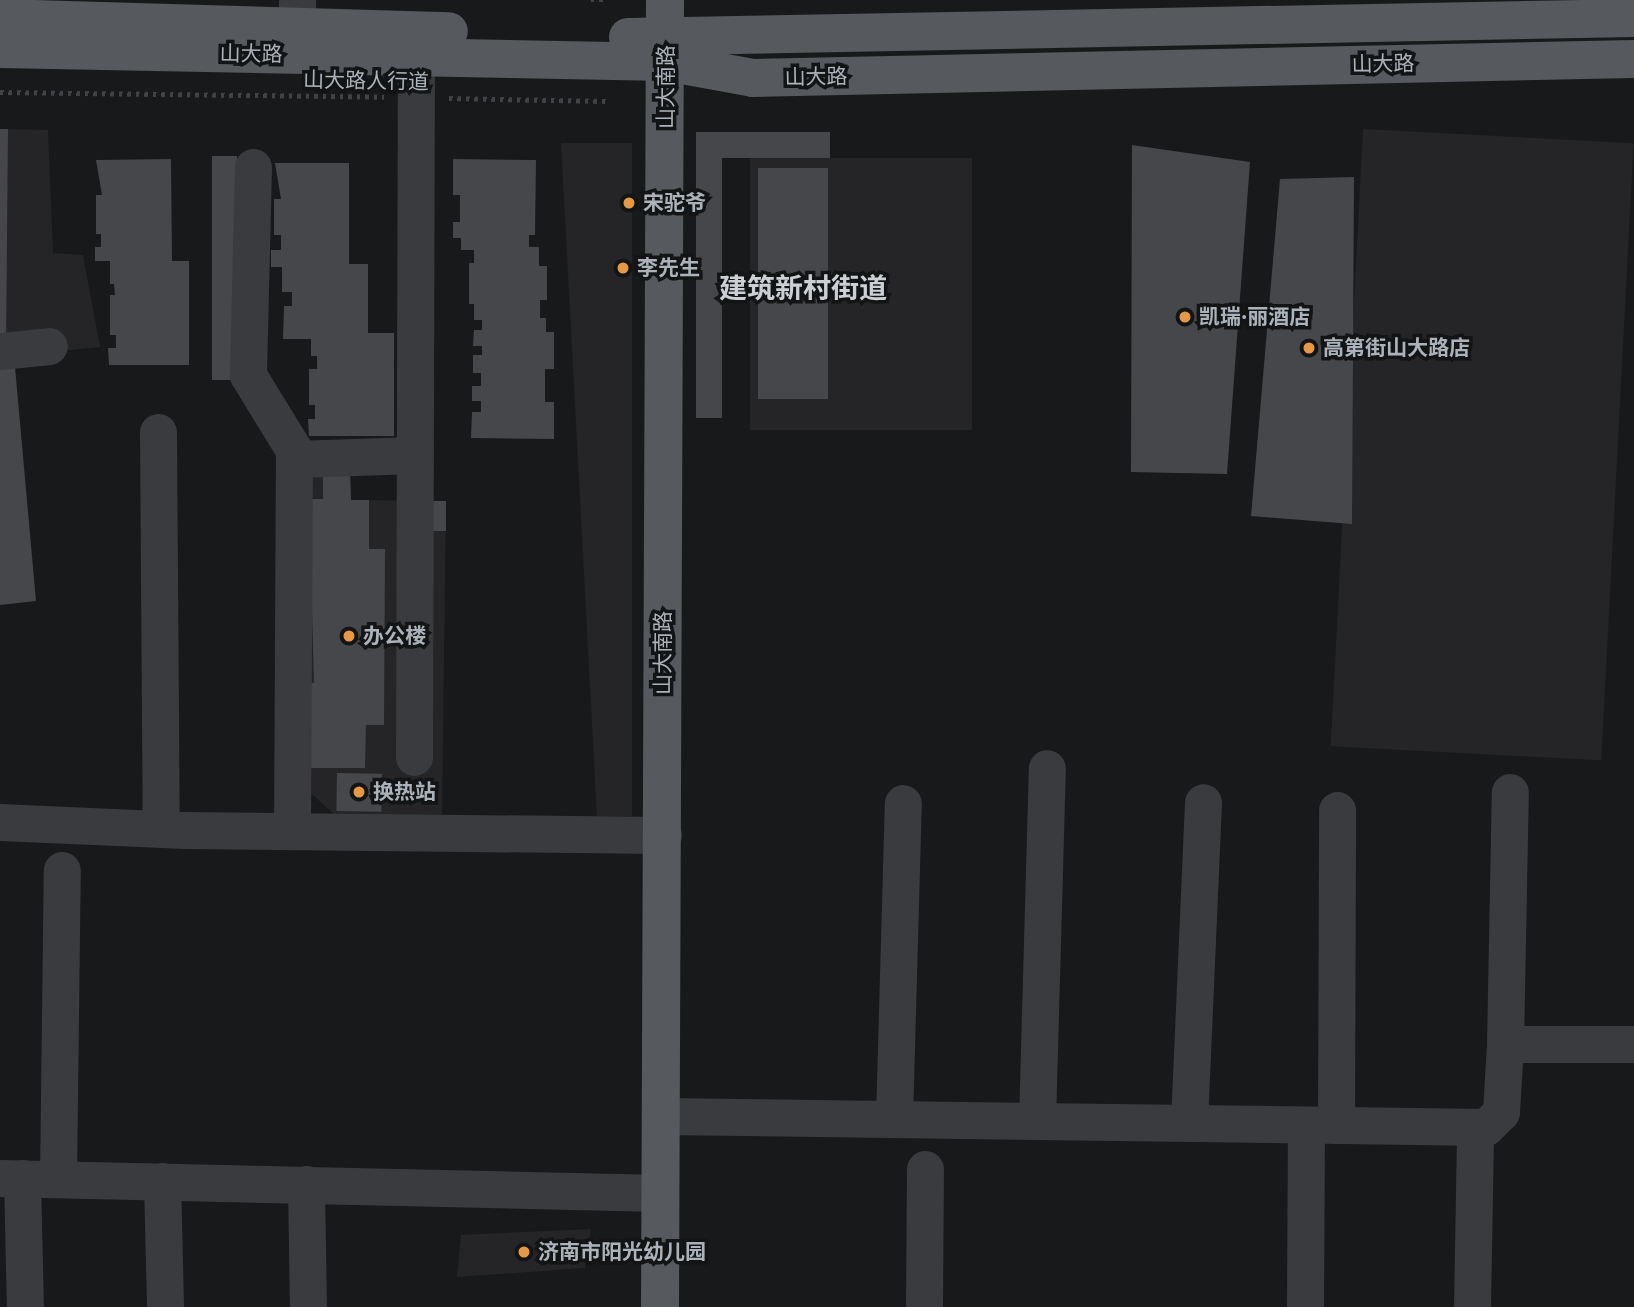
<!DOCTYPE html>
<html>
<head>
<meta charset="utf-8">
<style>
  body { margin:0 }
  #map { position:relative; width:1634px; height:1307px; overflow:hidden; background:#18191a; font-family:"Source Sans 3","Noto Sans SC",sans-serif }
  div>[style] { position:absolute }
  .built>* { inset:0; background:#252527; transform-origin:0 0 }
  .building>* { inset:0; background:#46474a; transform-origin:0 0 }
  .path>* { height:4.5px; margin-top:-2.25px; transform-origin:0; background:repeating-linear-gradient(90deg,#404246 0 3.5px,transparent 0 8.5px) }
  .minor>* { height:37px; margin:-18.5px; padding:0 18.5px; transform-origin:18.5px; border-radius:18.5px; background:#3a3b3f }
  .major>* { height:38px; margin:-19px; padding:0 19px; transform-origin:19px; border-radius:19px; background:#56595e }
  .dots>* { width:19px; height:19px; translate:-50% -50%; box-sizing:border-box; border:4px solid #131415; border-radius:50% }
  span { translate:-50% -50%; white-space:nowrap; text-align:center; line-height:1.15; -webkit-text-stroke:7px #131415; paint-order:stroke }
  .street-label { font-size:21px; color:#acb2b9 }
  .poi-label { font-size:21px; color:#acb2b9; font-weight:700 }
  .left { translate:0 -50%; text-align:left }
  .district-label { font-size:28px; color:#ccd0d5; font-weight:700 }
</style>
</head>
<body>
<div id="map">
  <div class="built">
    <i style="clip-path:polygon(0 129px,48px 130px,53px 253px,83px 255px,100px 347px,0 357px)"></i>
    <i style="left:1363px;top:129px;width:271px;height:618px;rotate:3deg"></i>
    <i style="clip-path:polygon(561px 143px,632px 143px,632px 816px,597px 817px)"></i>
    <i style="left:750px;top:158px;width:222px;height:272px"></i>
    <i style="clip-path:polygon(350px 470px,351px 500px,446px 501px,442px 816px,335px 815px,282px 767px,285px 471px)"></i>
    <i style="clip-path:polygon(591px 1229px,585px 1268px,457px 1277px,461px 1235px)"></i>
  </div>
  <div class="building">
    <i style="clip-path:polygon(0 129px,8px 129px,6px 346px,0 346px)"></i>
    <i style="clip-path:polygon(696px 132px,830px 132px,830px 158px,722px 158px,722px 418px,696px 418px)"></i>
    <i style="clip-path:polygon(1132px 145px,1250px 162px,1227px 474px,1131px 472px)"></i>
    <i style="left:212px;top:156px;width:25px;height:224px"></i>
    <i style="clip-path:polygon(171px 159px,172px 261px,189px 261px,189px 365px,109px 365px,108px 348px,116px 348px,116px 335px,110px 335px,110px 295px,115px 295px,114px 284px,110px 284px,110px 261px,95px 261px,95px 247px,101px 247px,101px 234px,96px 234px,96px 195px,102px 195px,96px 160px)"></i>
    <i style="clip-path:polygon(453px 159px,536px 160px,535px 235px,529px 235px,529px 247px,539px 247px,539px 266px,547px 266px,547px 300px,540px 300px,540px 318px,546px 318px,546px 332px,554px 332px,554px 369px,545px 369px,545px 402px,554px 402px,554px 439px,471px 438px,472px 412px,481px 412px,481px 401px,472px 401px,472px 386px,481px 386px,481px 373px,473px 373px,473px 355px,482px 355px,482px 346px,473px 346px,474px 330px,482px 330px,482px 320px,474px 320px,474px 304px,469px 304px,469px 263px,474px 263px,474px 250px,461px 250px,461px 238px,453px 238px,453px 222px,460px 222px,460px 195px,453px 195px)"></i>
    <i style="clip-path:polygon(275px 163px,349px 163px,349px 264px,368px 264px,368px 333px,394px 333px,394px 436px,309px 436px,308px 419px,315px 419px,315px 405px,309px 405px,309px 369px,317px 369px,317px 356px,311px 356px,311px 339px,283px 339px,284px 306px,292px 306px,292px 292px,282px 292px,282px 267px,271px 267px,271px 250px,281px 250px,281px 235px,274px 235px,274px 199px,281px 199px)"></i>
    <i style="left:758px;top:168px;width:70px;height:231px"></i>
    <i style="clip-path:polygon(1354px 177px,1352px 524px,1251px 516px,1280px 179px)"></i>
    <i style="clip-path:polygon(15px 367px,36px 601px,0 605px,0 369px)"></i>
    <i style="clip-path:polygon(350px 470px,351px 500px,369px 500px,369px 549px,385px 549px,384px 725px,366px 725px,365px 768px,306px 768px,307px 683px,314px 683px,309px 499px,323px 499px,323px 471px)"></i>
    <i style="left:426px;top:501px;width:20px;height:30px"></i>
    <i style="left:337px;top:773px;width:45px;height:38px;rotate:1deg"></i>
  </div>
  <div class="path">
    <i style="left:591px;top:0;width:14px"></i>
    <i style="left:0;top:92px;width:384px;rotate:0.7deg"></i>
    <i style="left:449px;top:98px;width:157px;rotate:1.1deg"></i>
  </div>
  <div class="minor">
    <i style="left:297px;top:0;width:26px;rotate:90deg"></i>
    <i style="left:253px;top:167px;width:208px;rotate:91.4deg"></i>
    <i style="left:248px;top:375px;width:88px;rotate:58.5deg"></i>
    <i style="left:294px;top:450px;width:381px;rotate:90.3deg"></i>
    <i style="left:0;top:351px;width:49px;rotate:-5.8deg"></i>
    <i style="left:158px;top:432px;width:397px;rotate:89.6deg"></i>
    <i style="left:294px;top:459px;width:121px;rotate:-1.9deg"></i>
    <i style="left:414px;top:757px;width:700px;rotate:-89.84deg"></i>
    <i style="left:0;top:822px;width:186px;rotate:2.5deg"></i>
    <i style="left:186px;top:830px;width:477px;rotate:0.6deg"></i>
    <i style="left:1505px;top:1044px;width:252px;rotate:-88.9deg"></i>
    <i style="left:661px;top:1116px;width:825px;rotate:0.76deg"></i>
    <i style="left:1486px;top:1127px;width:21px;rotate:-45deg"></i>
    <i style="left:1501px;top:1112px;width:68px;rotate:-86.6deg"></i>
    <i style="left:1505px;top:1044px;width:129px"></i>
    <i style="left:894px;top:1119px;width:316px;rotate:-88.4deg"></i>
    <i style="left:1037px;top:1121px;width:353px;rotate:-88.4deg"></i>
    <i style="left:1189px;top:1123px;width:321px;rotate:-87.5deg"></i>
    <i style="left:1336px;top:1125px;width:315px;rotate:-89.8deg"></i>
    <i style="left:0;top:1178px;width:660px;rotate:1.3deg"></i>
    <i style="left:22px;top:1178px;width:129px;rotate:88.7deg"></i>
    <i style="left:58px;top:1179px;width:309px;rotate:-89.3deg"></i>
    <i style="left:162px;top:1181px;width:126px;rotate:88.6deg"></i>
    <i style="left:306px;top:1184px;width:123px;rotate:89.1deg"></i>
    <i style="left:924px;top:1307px;width:138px;rotate:-89.6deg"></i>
    <i style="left:1305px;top:1307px;width:182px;rotate:-89.7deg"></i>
    <i style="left:1472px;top:1307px;width:180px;rotate:-89deg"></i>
  </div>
  <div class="major">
    <i style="left:0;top:18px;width:449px;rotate:1.7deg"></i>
    <i style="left:628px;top:37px;width:1006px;rotate:-1.08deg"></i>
    <i style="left:0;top:49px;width:666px;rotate:1.12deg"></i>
    <i style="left:666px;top:62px;width:88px;rotate:10.4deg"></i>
    <i style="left:753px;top:78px;width:881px;rotate:-1.24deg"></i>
    <i style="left:660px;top:1307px;width:1307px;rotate:-89.78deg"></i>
  </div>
  <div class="dots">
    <i style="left:629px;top:203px;background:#e69945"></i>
    <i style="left:623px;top:268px;background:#e69945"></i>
    <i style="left:1185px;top:317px;background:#e69945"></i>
    <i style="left:1309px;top:348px;background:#e69945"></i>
    <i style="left:349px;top:636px;background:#e69945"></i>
    <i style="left:359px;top:792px;background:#e69945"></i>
    <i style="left:524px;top:1252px;background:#e69945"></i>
  </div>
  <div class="street-label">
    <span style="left:251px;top:54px;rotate:1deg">山大路</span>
    <span style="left:1383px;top:64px;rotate:-1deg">山大路</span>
    <span style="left:816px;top:77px;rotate:-1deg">山大路</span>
    <span style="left:366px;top:81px;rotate:1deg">山大路人行道</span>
    <span style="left:666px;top:87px;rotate:-90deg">山大南路</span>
    <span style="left:663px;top:653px;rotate:-90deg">山大南路</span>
  </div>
  <div class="poi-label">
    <span class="left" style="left:643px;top:203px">宋驼爷</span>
    <span class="left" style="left:637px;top:268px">李先生</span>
    <span class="left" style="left:1199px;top:317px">凯瑞·丽酒店</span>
    <span class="left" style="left:1323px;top:348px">高第街山大路店</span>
    <span class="left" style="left:363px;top:636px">办公楼</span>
    <span class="left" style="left:373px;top:792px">换热站</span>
    <span class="left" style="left:538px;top:1252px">济南市阳光幼儿园</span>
  </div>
  <div class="district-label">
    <span style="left:803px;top:289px">建筑新村街道</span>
  </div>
</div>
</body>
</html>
